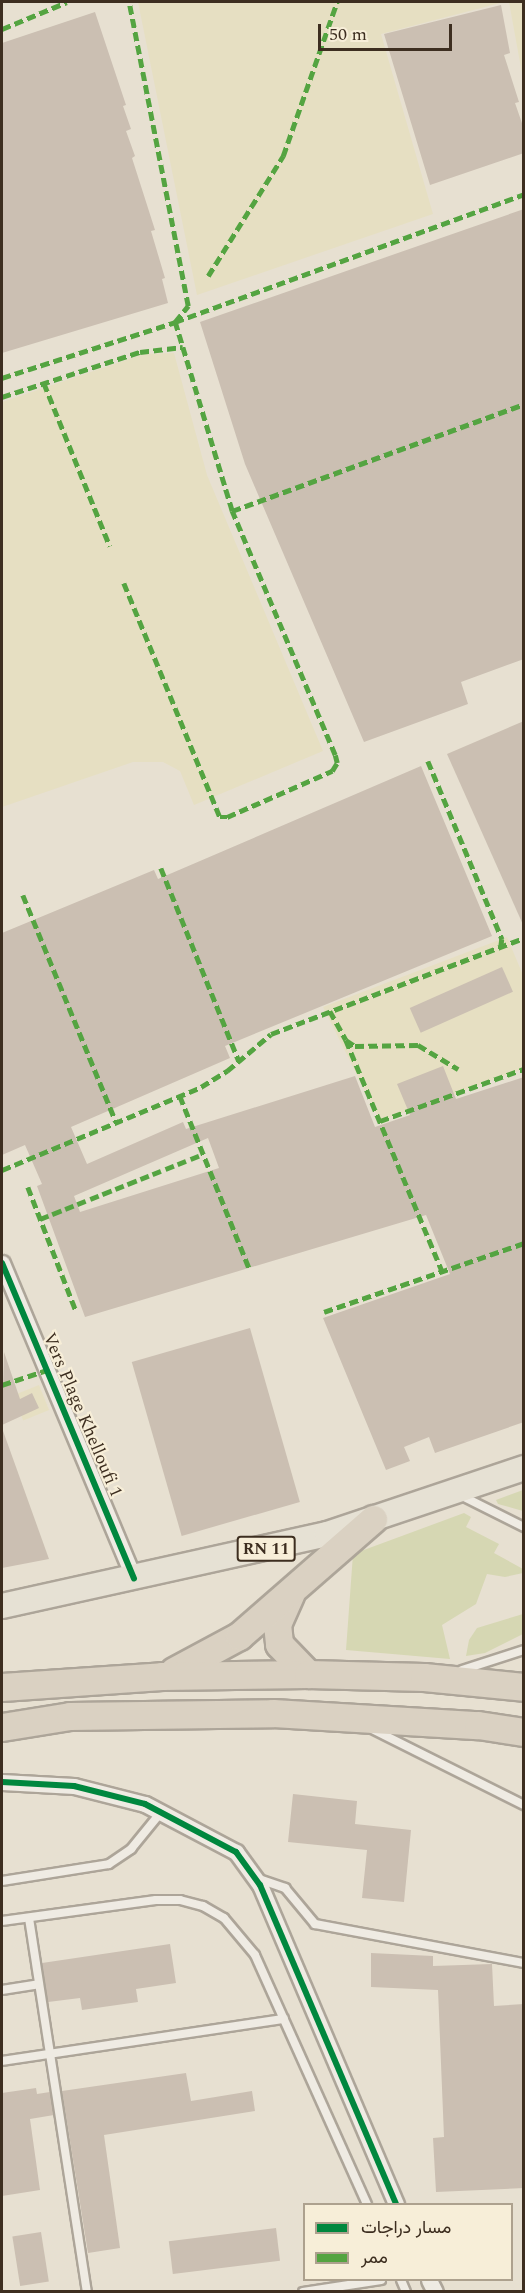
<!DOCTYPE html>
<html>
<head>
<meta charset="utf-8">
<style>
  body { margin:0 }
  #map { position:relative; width:525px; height:2293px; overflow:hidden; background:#e7e0d1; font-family:Spectral,Vazirmatn,serif }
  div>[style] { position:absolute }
  .farmland>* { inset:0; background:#e6dfc2; transform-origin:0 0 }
  .green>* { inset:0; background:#d6d7b3 }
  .building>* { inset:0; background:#cbbfb2; transform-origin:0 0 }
  .roads { filter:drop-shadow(2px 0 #ada599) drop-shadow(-2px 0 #ada599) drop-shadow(0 2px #ada599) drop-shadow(0 -2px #ada599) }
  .lane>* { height:8px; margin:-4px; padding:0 4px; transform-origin:4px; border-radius:4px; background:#efebe3 }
  .street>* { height:15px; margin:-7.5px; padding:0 7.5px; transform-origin:7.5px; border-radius:7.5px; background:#efebe3 }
  .primary>* { height:24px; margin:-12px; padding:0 12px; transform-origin:12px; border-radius:12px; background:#e6e1d4 }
  .highway>* { height:27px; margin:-13.5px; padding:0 13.5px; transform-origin:13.5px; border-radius:13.5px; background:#dad1c2 }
  .quiet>* { height:4.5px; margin-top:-2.25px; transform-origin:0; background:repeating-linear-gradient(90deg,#54a441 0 9px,transparent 0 13.5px) }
  .cycleway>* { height:6px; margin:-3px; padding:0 3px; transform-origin:3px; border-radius:3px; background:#00873e }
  span { translate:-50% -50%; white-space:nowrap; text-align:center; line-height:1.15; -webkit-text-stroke:4.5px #f7eed8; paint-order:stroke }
  .shield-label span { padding:2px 4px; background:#f7eed8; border:2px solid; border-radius:4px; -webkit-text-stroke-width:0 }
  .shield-label { font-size:16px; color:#3d2e20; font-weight:700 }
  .street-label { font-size:18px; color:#3d2e20 }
  .frame { position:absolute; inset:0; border:3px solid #3d2e20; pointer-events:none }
  .legend { position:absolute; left:303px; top:2203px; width:210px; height:78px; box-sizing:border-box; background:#f7eed8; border:2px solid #ada18e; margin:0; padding:8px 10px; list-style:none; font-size:18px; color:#3d2e20 }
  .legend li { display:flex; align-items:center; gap:12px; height:30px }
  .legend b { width:30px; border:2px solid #ada18e }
  .scale { position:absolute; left:318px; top:24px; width:134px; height:27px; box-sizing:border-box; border:3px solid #3d2e20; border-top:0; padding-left:8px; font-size:18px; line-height:21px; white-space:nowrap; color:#3d2e20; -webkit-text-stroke:4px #f7eed8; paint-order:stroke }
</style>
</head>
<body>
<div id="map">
  <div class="farmland">
    <i style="clip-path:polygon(138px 2px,504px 2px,381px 34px,433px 214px,197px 295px)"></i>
    <i style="clip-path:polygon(509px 2px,523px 2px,523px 79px)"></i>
    <i style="clip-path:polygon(174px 353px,207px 475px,323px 751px,194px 805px,180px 771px,163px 762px,133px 762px,2px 807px,2px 402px,144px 354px)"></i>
    <i style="clip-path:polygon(507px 937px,523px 975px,523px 1069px,380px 1121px,323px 1007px)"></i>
    <i style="left:39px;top:1385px;width:27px;height:28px;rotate:68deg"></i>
  </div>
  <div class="green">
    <i style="clip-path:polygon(523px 1490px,523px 1511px,498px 1504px,496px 1500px)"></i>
    <i style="clip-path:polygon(464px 1513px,471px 1517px,466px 1527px,499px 1544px,494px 1553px,523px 1569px,523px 1573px,505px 1577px,487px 1574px,476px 1604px,442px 1625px,450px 1659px,346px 1650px,353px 1554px)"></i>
    <i style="clip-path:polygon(523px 1614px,523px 1634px,485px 1653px,466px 1656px,469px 1640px,477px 1628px)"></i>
  </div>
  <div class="building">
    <i style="clip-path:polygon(501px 5px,510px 53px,504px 55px,519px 102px,515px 103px,524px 129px,524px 153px,430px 185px,384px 34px)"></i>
    <i style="clip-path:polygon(95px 12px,126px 105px,123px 106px,131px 129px,126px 131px,135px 156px,132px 158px,155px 230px,151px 231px,165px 278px,162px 279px,168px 303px,2px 353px,2px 43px)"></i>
    <i style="clip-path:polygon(524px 209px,524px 659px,461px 682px,468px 704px,364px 742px,245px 464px,200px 322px)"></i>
    <i style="clip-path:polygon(524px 721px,524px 927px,447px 754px)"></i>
    <i style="clip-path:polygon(evenodd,421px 766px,492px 936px,225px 1046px,230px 1058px,71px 1127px,87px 1164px,183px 1122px,186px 1129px,355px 1076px,375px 1127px,410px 1115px,397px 1084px,443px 1066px,456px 1099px,524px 1077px,524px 1422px,435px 1453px,429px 1437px,404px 1447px,410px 1461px,386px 1470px,323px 1318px,450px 1274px,426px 1215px,85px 1317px,37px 1186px,42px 1184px,25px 1145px,2px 1155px,2px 933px,154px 870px,158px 879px,421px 766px,208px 1138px,219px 1168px,80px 1212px,74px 1196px,208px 1138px)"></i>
    <i style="left:502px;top:967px;width:27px;height:101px;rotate:66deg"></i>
    <i style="left:250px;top:1328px;width:181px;height:123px;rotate:74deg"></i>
    <i style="clip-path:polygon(4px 1352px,20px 1399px,32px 1393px,39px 1408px,2px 1425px)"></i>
    <i style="clip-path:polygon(2px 1428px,49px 1559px,2px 1568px)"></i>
    <i style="clip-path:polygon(293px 1794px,357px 1801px,355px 1824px,411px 1830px,404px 1902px,362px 1898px,367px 1850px,288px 1842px)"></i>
    <i style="clip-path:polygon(170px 1944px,176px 1983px,136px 1989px,138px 2002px,82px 2010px,80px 1998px,48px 2002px,42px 1963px)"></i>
    <i style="clip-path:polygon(371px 1953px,433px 1956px,433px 1966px,492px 1964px,494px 2006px,524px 2004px,524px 2188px,436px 2192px,433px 2138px,444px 2137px,438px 1990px,371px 1987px)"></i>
    <i style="clip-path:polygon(186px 2073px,191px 2101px,252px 2091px,255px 2111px,104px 2135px,120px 2248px,88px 2253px,62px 2091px)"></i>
    <i style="clip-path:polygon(36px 2088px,37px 2094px,50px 2092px,54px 2115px,30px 2119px,40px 2190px,2px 2196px,2px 2093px)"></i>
    <i style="left:276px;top:2228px;width:33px;height:108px;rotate:83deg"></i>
    <i style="left:41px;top:2232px;width:50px;height:29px;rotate:81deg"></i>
  </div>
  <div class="roads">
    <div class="lane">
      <i style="left:460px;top:1495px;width:72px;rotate:26.6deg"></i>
      <i style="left:462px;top:1670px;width:65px;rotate:-17.9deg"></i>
      <i style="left:372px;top:1729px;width:170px;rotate:26.6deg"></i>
      <i style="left:259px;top:1879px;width:28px;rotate:19deg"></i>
      <i style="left:285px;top:1888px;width:47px;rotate:50.2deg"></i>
      <i style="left:315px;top:1924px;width:213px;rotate:10.6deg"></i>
      <i style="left:2px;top:1881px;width:108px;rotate:-9deg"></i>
      <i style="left:109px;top:1864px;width:27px;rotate:-34deg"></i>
      <i style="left:131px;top:1849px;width:49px;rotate:-50.8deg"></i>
      <i style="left:29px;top:1918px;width:378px;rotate:81.2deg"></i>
      <i style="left:2px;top:1921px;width:155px;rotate:-7.8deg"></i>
      <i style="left:156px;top:1900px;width:24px"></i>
      <i style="left:180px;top:1900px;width:24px;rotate:15deg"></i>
      <i style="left:203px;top:1906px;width:24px;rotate:30deg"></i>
      <i style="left:224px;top:1918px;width:48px;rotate:50deg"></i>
      <i style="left:255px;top:1955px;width:273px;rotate:65.8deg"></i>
      <i style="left:2px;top:1990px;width:37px;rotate:-9deg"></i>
      <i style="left:2px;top:2061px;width:285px;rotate:-8.5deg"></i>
      <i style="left:401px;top:2280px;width:13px;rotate:67deg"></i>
      <i style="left:303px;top:2292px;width:79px;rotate:-8.7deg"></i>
    </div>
    <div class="street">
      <i style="left:2px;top:1263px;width:342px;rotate:67.3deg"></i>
      <i style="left:2px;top:1782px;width:72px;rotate:3.2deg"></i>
      <i style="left:74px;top:1786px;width:73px;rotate:14.2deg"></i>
      <i style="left:145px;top:1804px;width:103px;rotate:27.8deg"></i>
      <i style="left:236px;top:1852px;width:41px;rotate:54deg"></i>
      <i style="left:260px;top:1885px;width:347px;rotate:66.9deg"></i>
      <i style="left:429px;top:2280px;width:13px;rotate:63deg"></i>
    </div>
    <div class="primary">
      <i style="left:2px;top:1606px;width:333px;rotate:-12.5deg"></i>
      <i style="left:327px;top:1534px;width:208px;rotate:-18.5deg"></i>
    </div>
    <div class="highway">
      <i style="left:290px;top:1595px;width:32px;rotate:114deg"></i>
      <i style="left:277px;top:1624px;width:20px;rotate:84deg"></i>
      <i style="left:279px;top:1644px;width:42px;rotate:46deg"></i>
      <i style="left:174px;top:1671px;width:74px;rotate:-28.3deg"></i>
      <i style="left:239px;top:1636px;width:178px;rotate:-41.1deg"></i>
      <i style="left:2px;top:1687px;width:160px;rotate:-3.9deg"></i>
      <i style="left:162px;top:1676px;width:146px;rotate:-0.8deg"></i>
      <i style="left:308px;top:1674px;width:116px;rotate:1.5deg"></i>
      <i style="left:424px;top:1677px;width:100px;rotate:5.7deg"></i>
      <i style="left:2px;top:1727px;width:69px;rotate:-9.2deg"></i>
      <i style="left:70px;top:1716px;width:203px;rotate:-0.8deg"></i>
      <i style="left:273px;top:1713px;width:205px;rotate:3.4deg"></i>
      <i style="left:478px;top:1725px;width:47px;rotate:8.7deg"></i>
    </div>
  </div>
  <div class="quiet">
    <i style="left:2px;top:29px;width:70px;rotate:-22.6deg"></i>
    <i style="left:208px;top:276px;width:142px;rotate:-58deg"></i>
    <i style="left:283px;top:156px;width:163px;rotate:-70.7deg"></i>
    <i style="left:2px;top:378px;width:182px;rotate:-17.9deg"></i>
    <i style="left:175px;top:322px;width:372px;rotate:-20.1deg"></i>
    <i style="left:44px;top:383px;width:176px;rotate:68deg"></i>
    <i style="left:2px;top:397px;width:145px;rotate:-18.1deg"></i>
    <i style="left:140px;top:352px;width:43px;rotate:-6.6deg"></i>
    <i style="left:232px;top:511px;width:311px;rotate:-20.1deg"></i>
    <i style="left:124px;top:583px;width:253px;rotate:67.7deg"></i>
    <i style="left:220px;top:817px;width:7px"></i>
    <i style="left:227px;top:817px;width:115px;rotate:-23.7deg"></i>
    <i style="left:332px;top:771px;width:9px;rotate:-58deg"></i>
    <i style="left:337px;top:763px;width:8px;rotate:-104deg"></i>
    <i style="left:335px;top:755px;width:265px;rotate:-112.9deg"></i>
    <i style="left:232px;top:511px;width:197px;rotate:-106.8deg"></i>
    <i style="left:175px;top:322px;width:21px;rotate:-51deg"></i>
    <i style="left:188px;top:306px;width:310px;rotate:-101deg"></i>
    <i style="left:428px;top:761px;width:193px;rotate:67.4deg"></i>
    <i style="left:502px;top:939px;width:8px;rotate:97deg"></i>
    <i style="left:161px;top:868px;width:208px;rotate:68deg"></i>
    <i style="left:23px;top:895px;width:245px;rotate:67.7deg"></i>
    <i style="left:330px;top:1011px;width:33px;rotate:61deg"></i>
    <i style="left:346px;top:1040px;width:11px;rotate:34deg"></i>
    <i style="left:355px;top:1046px;width:63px;rotate:-0.9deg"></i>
    <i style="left:418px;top:1045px;width:47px;rotate:31deg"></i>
    <i style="left:346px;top:1040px;width:250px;rotate:67.4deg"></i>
    <i style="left:180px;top:1096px;width:188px;rotate:68.1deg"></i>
    <i style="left:380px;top:1121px;width:153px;rotate:-19.9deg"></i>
    <i style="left:2px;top:1170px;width:216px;rotate:-22.6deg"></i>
    <i style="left:201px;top:1087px;width:31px;rotate:-32deg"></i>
    <i style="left:227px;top:1071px;width:57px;rotate:-40.1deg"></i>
    <i style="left:271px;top:1034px;width:271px;rotate:-20.8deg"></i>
    <i style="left:28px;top:1187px;width:133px;rotate:68.8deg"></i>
    <i style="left:40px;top:1219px;width:175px;rotate:-21.7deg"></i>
    <i style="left:324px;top:1312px;width:212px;rotate:-19deg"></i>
    <i style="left:2px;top:1385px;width:47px;rotate:-18.4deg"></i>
  </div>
  <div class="cycleway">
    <i style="left:2px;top:1263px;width:342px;rotate:67.3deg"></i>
    <i style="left:2px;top:1782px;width:72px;rotate:3.2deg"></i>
    <i style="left:74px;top:1786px;width:73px;rotate:14.2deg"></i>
    <i style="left:145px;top:1804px;width:103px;rotate:27.8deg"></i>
    <i style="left:236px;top:1852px;width:41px;rotate:54deg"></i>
    <i style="left:260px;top:1885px;width:347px;rotate:66.9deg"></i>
  </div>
  <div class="shield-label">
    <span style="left:266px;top:1549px">RN 11</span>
  </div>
  <div class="street-label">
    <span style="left:82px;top:1415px;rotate:67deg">Vers Plage Khelloufi 1</span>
  </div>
  <div class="frame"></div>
  <ul class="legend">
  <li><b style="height:8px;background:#00873e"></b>مسار دراجات</li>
  <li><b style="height:8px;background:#54a441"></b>ممر</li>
  </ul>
  <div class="scale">50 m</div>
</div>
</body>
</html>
